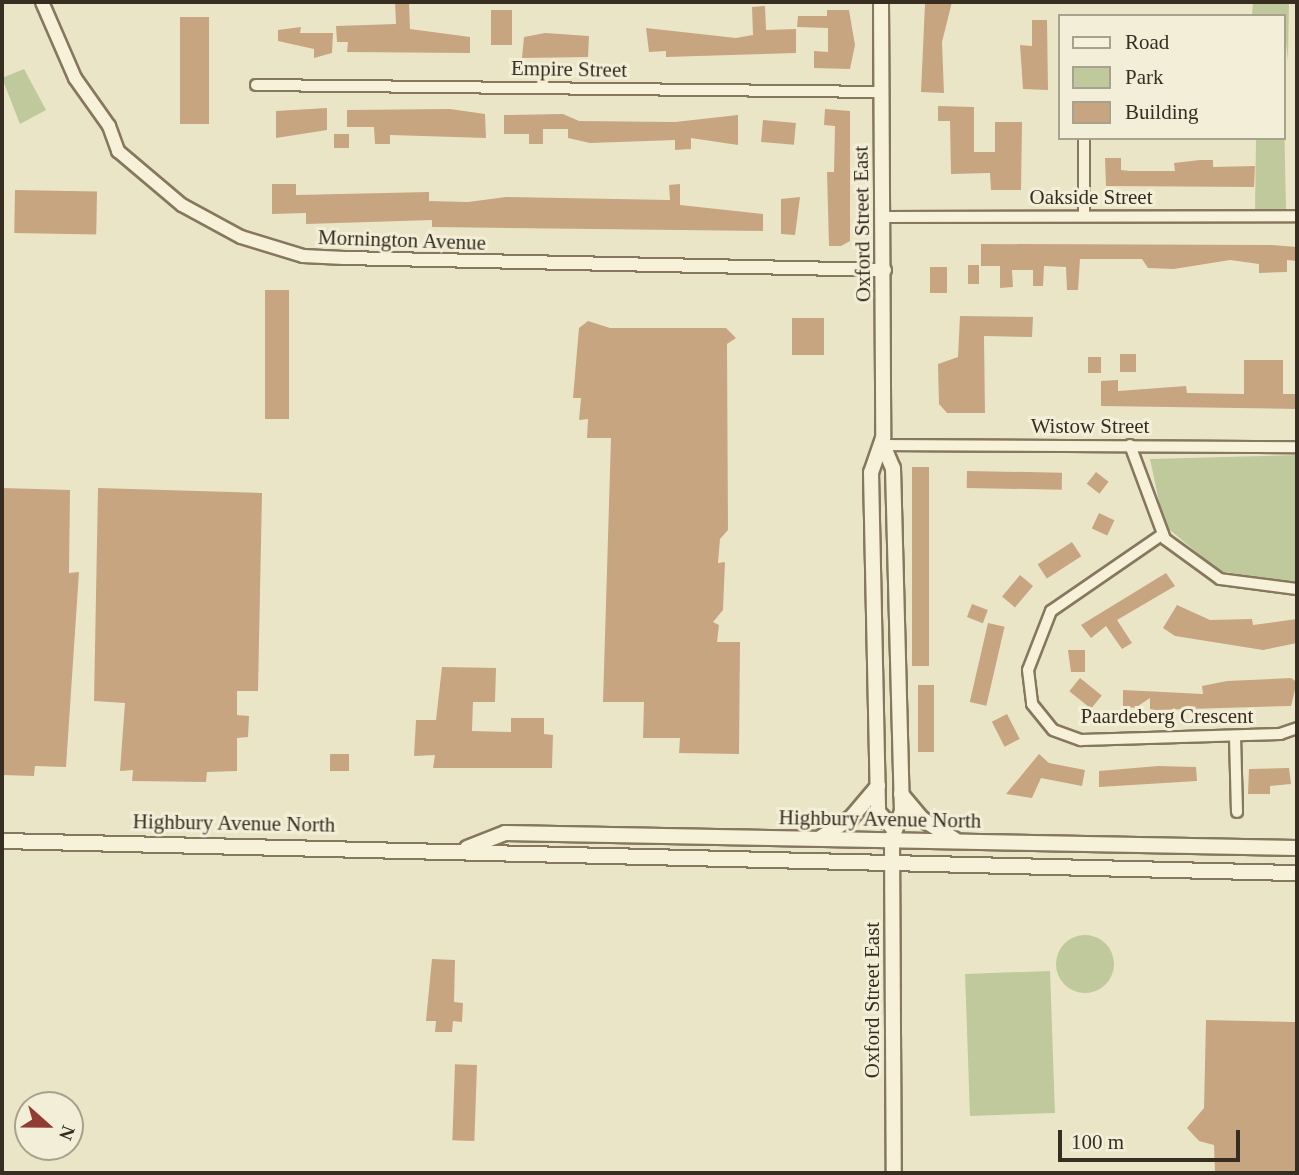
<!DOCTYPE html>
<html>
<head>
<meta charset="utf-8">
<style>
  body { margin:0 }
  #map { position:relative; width:1299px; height:1175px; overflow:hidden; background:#ebe5c8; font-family:"Times New Roman",serif }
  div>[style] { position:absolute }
  .green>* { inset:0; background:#bfc99c; transform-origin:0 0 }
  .round { border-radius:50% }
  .building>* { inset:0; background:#c7a580; transform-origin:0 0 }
  .roads { filter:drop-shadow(2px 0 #86785e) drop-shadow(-2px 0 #86785e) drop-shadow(0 2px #86785e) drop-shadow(0 -2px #86785e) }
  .minor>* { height:10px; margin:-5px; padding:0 5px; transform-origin:5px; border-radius:5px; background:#f7f1da }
  .tertiary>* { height:12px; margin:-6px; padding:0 6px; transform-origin:6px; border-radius:6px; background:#f7f1da }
  .secondary>* { height:14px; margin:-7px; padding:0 7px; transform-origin:7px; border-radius:7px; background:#f7f1da }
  span { translate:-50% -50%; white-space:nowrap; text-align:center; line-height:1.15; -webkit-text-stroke:6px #f3eed7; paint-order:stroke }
  .street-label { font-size:21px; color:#372e21 }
  .frame { position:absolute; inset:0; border:4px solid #372e21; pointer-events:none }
  .legend { position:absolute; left:1058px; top:14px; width:228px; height:126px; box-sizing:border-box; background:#f3eed7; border:2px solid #a8a18e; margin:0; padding:9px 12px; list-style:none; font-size:21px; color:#372e21 }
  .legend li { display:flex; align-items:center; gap:14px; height:35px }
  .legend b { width:35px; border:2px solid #a8a18e }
  .north { position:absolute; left:14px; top:1091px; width:70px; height:70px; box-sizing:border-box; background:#f3eed7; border:2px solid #a8a18e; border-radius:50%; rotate:111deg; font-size:19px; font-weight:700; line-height:28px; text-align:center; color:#372e21 }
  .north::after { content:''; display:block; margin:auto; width:24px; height:32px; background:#903c32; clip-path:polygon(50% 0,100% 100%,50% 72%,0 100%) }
  .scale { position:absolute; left:1058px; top:1130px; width:182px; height:32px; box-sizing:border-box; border:4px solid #372e21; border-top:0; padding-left:9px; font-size:21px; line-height:24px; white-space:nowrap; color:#372e21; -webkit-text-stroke:5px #f3eed7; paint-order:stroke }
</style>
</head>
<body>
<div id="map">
  <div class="green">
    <i style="clip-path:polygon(1253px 2px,1289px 2px,1288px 61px,1283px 16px,1252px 16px)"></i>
    <i style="clip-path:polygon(1283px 63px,1286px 209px,1255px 210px,1256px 138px,1283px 138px)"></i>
    <i style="clip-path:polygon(24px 69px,46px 110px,20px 124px,2px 78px)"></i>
    <i style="clip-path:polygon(1297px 455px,1297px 583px,1219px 571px,1164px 525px,1150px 459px)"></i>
    <i class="round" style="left:1056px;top:935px;width:58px;height:58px"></i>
    <i style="left:1050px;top:971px;width:142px;height:85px;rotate:88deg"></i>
  </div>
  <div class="building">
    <i style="clip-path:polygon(395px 2px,409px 2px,410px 29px,470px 37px,470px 53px,347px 52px,348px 42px,337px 42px,336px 26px,396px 24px)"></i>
    <i style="clip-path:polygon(952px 2px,942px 42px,944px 93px,921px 92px,925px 4px)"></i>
    <i style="clip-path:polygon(765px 6px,766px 30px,796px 29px,796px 53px,666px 57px,666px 51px,649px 52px,646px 28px,736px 38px,753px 35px,752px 7px)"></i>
    <i style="left:491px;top:10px;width:21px;height:35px"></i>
    <i style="clip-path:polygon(827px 10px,849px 10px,855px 45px,850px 69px,814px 68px,814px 51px,828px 52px,828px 28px,797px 27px,798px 16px,827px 16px)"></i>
    <i style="left:180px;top:17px;width:29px;height:107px"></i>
    <i style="clip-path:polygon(1032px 20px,1047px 20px,1048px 90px,1023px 89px,1020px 45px,1032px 46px)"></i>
    <i style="clip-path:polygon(301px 27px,300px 33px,333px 33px,332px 53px,314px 58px,314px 49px,278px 41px,278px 30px)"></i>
    <i style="clip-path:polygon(545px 33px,589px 36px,588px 57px,522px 58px,524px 37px)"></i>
    <i style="clip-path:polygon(938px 106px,974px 107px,974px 152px,995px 152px,995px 122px,1022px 122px,1021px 190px,991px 190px,990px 173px,951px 174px,950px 121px,938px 121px)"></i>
    <i style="clip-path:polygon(327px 108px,327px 130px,276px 138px,276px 111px)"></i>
    <i style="clip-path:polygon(450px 109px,485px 114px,486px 138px,390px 135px,390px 144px,375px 144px,374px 127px,347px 127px,347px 110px)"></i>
    <i style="clip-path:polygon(825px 109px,850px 111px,850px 241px,841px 246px,829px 246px,827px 172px,834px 172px,835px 126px,824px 125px)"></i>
    <i style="clip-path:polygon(563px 114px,579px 121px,675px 122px,738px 115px,738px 145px,691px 138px,691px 149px,675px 150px,675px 140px,590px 143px,568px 138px,568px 129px,543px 129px,543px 144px,529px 144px,529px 134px,504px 134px,504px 115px)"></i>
    <i style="left:763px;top:120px;width:33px;height:22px;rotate:5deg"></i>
    <i style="left:334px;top:134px;width:15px;height:14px"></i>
    <i style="clip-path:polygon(1105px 158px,1121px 158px,1121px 170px,1130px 171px,1175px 171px,1174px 163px,1200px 160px,1213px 160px,1213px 167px,1255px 166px,1254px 187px,1106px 186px)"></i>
    <i style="clip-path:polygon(272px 184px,296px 184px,296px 195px,429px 192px,429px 201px,468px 202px,506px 197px,670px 200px,669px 185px,680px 184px,680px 205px,763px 214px,763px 231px,432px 227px,432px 220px,306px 224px,306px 213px,272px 214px)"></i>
    <i style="left:15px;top:190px;width:82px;height:43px;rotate:1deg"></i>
    <i style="clip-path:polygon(800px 197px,795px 235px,781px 234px,781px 199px)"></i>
    <i style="clip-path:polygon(981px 244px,1272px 245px,1297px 247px,1297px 261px,1287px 260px,1287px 272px,1259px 273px,1259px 264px,1230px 260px,1174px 269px,1148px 268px,1142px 259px,1080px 259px,1078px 290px,1067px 290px,1066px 267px,1044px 266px,1043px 286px,1033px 286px,1033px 270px,1012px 270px,1013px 287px,1000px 288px,1000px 266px,981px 266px)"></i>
    <i style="left:968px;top:265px;width:11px;height:19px"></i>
    <i style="left:930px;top:267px;width:17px;height:26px"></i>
    <i style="left:265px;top:290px;width:24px;height:129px"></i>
    <i style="clip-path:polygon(960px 316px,1033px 317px,1032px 337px,984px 336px,985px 413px,947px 413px,939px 404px,938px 364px,958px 357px)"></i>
    <i style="left:792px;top:318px;width:32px;height:37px"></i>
    <i style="clip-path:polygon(588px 321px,610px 328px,726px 328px,736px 338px,727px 344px,728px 530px,720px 539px,718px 563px,725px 562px,723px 610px,713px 622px,719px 625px,717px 642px,740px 642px,739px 754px,679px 753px,680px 738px,643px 738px,644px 702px,603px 702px,611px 438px,587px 438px,588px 419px,579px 420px,581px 398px,573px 398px,579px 328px)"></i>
    <i style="left:1120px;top:354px;width:16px;height:18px"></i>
    <i style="left:1088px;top:357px;width:13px;height:16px"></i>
    <i style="clip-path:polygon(1244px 360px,1283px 360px,1283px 394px,1297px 394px,1297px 409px,1101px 406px,1101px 381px,1118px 380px,1118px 391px,1186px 386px,1187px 393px,1244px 394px)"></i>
    <i style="left:912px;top:467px;width:17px;height:199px"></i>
    <i style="left:967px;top:471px;width:95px;height:17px;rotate:1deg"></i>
    <i style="left:1096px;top:472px;width:16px;height:15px;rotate:38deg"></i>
    <i style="clip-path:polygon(2px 488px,70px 490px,69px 573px,79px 572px,66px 767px,35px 766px,34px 776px,2px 775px)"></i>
    <i style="clip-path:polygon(98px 488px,262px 493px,258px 691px,237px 691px,237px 715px,249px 716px,248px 737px,237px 738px,237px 771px,207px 772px,206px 782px,132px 781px,133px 770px,120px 771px,125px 703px,94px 701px)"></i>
    <i style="left:1099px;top:513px;width:17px;height:17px;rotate:25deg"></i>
    <i style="left:1072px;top:542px;width:17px;height:41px;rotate:57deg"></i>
    <i style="clip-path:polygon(1166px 573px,1175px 586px,1117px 620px,1132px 643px,1122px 649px,1106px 626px,1091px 638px,1081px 625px)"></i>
    <i style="left:1020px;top:575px;width:17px;height:28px;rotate:40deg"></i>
    <i style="left:972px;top:604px;width:17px;height:14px;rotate:21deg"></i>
    <i style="clip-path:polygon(1177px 605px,1210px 620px,1252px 619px,1253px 625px,1297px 619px,1297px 643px,1263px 650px,1175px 636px,1163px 628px)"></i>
    <i style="left:988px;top:623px;width:17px;height:81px;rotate:13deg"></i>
    <i style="clip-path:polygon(1068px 650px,1085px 650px,1085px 672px,1071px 672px)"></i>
    <i style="clip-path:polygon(442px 667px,496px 668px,495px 702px,473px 702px,472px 731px,511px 732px,511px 718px,544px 718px,544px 734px,553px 735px,552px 768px,433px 768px,435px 755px,414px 756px,416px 720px,436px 720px)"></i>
    <i style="left:1080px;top:678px;width:28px;height:17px;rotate:39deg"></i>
    <i style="clip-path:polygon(1291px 678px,1297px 682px,1291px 706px,1156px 710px,1150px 709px,1150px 698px,1135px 708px,1123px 706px,1123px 690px,1203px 694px,1202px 686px,1227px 681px)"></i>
    <i style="left:918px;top:685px;width:16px;height:67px"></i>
    <i style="left:1007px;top:714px;width:28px;height:17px;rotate:63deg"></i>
    <i style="left:330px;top:754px;width:19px;height:17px"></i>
    <i style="clip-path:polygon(1039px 754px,1049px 763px,1085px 770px,1082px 786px,1041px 778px,1032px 798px,1006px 794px)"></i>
    <i style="clip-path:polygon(1158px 766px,1196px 767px,1197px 781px,1099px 787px,1099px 771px)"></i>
    <i style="clip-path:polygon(1289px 768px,1291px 784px,1270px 786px,1270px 794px,1248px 794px,1249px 769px)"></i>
    <i style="clip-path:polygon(432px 959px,455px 960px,454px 1002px,463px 1003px,462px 1022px,453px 1021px,452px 1032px,435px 1032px,436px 1021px,426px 1021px)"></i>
    <i style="clip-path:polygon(1206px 1020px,1295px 1022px,1297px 1173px,1215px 1173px,1214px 1145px,1199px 1141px,1187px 1128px,1204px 1108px)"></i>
    <i style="left:477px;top:1065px;width:76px;height:22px;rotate:92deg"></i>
  </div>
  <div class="roads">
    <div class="minor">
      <i style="left:256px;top:85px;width:625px;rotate:0.64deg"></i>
      <i style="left:1084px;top:138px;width:77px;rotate:90deg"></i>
      <i style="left:884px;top:217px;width:413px;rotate:-0.1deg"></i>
      <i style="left:883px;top:445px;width:414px;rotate:0.3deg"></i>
      <i style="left:1130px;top:445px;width:100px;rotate:69.6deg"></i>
      <i style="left:1165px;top:539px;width:68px;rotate:36deg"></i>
      <i style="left:1220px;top:579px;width:78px;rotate:7.4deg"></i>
      <i style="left:1163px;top:534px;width:136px;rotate:145.5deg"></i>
      <i style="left:1051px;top:611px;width:63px;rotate:111.3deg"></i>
      <i style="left:1028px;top:670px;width:34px;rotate:83deg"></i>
      <i style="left:1032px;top:704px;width:33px;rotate:51deg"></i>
      <i style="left:1053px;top:730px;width:30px;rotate:20deg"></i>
      <i style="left:1081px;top:740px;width:199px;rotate:-1.7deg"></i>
      <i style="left:1280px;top:734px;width:18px;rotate:-19deg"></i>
      <i style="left:1235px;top:736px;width:76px;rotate:88.5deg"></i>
    </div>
    <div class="tertiary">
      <i style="left:42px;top:2px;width:83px;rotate:66.5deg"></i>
      <i style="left:75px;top:78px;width:59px;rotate:54.7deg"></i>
      <i style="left:109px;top:126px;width:27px;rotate:70deg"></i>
      <i style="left:118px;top:151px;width:84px;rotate:40.2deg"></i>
      <i style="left:182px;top:205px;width:67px;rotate:28.5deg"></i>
      <i style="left:241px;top:237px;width:65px;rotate:17deg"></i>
      <i style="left:303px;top:256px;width:41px;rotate:2.8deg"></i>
      <i style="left:344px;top:258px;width:541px;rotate:1.27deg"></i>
    </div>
    <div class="secondary">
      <i style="left:881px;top:2px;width:436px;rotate:89.7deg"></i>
      <i style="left:883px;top:438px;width:36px;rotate:109deg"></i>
      <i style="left:871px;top:472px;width:340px;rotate:88.8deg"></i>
      <i style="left:878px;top:812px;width:21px;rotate:47deg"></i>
      <i style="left:883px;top:445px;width:25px;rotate:67deg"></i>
      <i style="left:893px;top:468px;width:343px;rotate:88.5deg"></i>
      <i style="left:902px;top:811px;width:30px;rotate:110deg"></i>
      <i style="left:892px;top:839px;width:334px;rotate:89.7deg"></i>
      <i style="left:901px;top:794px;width:33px;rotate:50deg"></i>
      <i style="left:922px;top:819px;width:38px;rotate:32deg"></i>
      <i style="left:820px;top:838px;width:37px;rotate:-33deg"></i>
      <i style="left:851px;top:818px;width:42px;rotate:-49.8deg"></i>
      <i style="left:2px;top:841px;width:1295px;rotate:1.42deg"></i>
      <i style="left:467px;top:848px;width:41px;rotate:-21.5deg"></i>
      <i style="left:505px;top:833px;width:792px;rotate:1.09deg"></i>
    </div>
  </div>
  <div class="street-label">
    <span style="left:569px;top:69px;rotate:1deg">Empire Street</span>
    <span style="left:1091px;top:197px">Oakside Street</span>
    <span style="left:862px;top:224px;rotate:-91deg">Oxford Street East</span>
    <span style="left:402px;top:240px;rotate:2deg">Mornington Avenue</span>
    <span style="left:1090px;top:426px">Wistow Street</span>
    <span style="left:1167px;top:716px">Paardeberg Crescent</span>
    <span style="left:880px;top:819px;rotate:1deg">Highbury Avenue North</span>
    <span style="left:234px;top:823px;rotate:1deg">Highbury Avenue North</span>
    <span style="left:872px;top:1000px;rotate:-90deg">Oxford Street East</span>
  </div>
  <div class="frame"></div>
  <ul class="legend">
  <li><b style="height:9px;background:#f7f1da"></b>Road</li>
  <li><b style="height:19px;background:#bfc99c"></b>Park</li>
  <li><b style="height:19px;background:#c7a580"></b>Building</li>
  </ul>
  <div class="north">N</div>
  <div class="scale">100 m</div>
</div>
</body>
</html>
